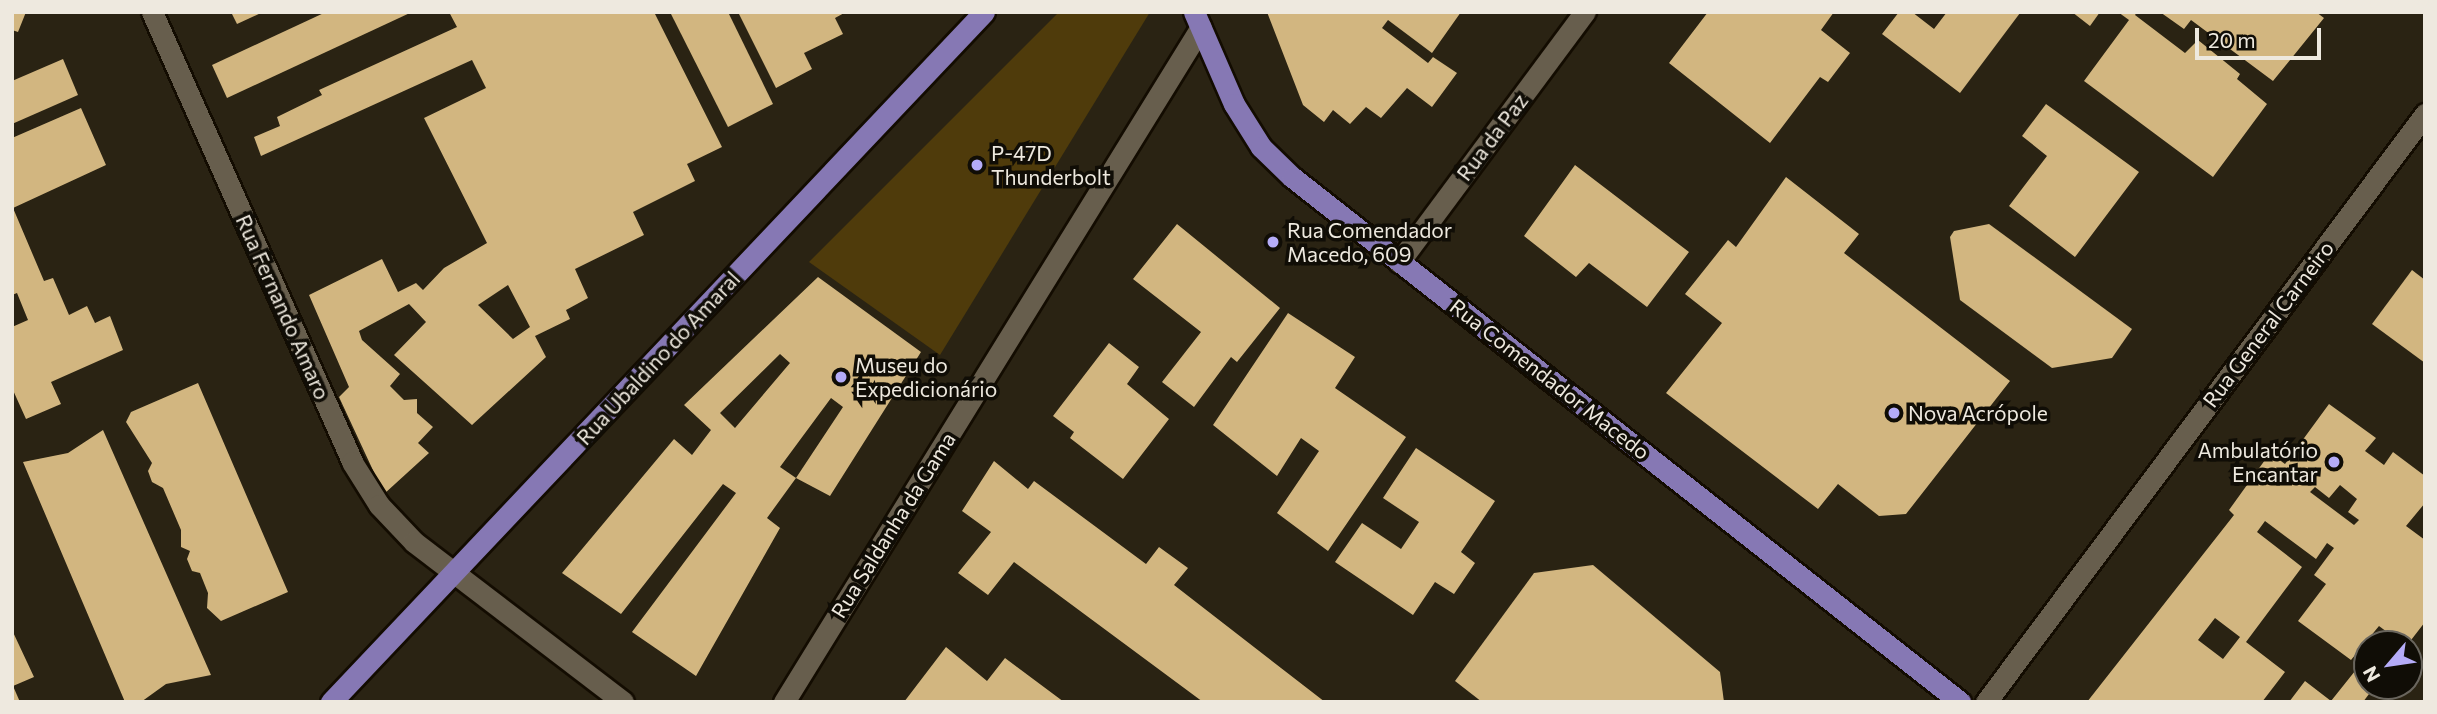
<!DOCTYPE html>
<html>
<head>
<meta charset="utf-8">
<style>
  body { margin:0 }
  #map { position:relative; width:2437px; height:714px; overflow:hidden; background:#2a2313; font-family:Commissioner,sans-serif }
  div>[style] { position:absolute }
  .green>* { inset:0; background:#4f3b0b }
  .building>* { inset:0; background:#d2b680 }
  .roads { filter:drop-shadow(2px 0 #130c01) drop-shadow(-2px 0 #130c01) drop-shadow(0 2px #130c01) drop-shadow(0 -2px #130c01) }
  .minor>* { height:21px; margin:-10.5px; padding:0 10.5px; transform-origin:10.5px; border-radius:10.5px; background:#675e4d }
  .major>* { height:21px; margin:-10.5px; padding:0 10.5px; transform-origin:10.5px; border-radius:10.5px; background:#8678b4 }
  .dots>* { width:19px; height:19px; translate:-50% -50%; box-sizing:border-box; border:4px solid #100d06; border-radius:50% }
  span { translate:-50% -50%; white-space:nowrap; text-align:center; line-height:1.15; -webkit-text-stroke:7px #100d06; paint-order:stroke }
  .street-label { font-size:21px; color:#eee9df }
  .poi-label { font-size:21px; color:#eee9df }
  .left { translate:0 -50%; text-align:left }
  .right { translate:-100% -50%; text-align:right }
  .frame { position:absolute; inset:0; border:14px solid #eee9df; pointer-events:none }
  .north { position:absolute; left:2353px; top:630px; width:70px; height:70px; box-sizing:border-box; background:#100d06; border:2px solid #69655d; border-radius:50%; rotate:241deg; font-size:19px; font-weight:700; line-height:28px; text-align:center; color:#eee9df }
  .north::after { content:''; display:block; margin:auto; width:24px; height:32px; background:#b5acf8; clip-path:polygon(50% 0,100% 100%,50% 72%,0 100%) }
  .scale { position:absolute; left:2195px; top:28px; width:126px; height:32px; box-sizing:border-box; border:4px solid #eee9df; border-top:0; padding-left:9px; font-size:21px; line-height:24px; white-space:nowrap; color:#eee9df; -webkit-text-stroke:5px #100d06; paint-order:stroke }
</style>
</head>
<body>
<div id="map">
  <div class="green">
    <i style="clip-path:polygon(1059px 12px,1150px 12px,940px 355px,809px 262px)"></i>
  </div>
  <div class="building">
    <i style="clip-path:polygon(12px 12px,26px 12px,18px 32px,12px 30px)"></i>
    <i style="clip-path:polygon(231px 12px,263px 12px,237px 24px)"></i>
    <i style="clip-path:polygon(326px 12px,412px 12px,227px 98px,212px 65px)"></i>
    <i style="clip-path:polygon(evenodd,449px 12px,654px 12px,722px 147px,687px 164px,695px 181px,633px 212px,644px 235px,575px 269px,588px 298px,566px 310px,570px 319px,535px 336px,546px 357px,472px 425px,394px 355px,426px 322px,409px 304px,359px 331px,362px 340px,400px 374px,390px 386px,404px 400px,417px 399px,417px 413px,433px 427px,418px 443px,429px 453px,384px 494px,339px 397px,349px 387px,309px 295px,382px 259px,398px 292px,416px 283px,423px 290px,444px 268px,487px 243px,424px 118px,486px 88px,472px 60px,261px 156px,254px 137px,280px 126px,277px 117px,322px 95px,319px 90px,457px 27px,449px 12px,508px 285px,530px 327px,513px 339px,478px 305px,508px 285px)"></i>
    <i style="clip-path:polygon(670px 12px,728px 12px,773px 104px,728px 127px)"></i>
    <i style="clip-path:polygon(738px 12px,846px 12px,835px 18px,843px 34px,804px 53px,812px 69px,776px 88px)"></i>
    <i style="clip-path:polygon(1267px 12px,1461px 12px,1432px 53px,1388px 20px,1382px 28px,1428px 63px,1433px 57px,1457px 73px,1432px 107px,1407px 88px,1381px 118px,1366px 107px,1350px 124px,1333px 110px,1324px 122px,1303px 105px)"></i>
    <i style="clip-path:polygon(1708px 12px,1834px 12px,1821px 30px,1850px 53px,1828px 82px,1820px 77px,1770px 143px,1669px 63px)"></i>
    <i style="clip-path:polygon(1899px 12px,1912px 12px,1934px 29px,1947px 12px,2020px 13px,1960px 93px,1882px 34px)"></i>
    <i style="clip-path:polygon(2072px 12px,2100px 12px,2090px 26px)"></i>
    <i style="clip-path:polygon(2118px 12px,2137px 12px,2135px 15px,2185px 53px,2198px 40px,2240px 74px,2237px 79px,2267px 104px,2213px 177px,2084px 81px,2129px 20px)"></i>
    <i style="clip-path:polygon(2160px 12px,2316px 12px,2324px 18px,2273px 81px,2191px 20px,2184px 29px)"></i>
    <i style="clip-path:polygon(63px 59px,78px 95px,12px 124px,12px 81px)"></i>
    <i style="clip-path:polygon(2046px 104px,2139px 172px,2075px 257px,2009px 206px,2047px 156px,2022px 136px)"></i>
    <i style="clip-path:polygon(81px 108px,106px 165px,13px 208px,44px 281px,53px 278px,69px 315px,87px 306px,95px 323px,110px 316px,123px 350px,51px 382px,61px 404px,26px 419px,12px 388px,12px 327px,28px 320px,17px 293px,12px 295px,12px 138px)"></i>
    <i style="clip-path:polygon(1575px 165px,1689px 252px,1647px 307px,1589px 263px,1576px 277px,1524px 236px)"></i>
    <i style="clip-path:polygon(1786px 177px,1859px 234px,1844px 253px,2010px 381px,1906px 514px,1879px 516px,1838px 484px,1818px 509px,1666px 393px,1722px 323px,1685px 294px,1728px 240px,1736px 247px)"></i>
    <i style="clip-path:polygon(1177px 224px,1280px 308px,1237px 362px,1231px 357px,1194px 407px,1162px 382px,1201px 332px,1133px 279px)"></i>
    <i style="clip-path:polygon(1989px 224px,2132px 329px,2112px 358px,2052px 368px,1960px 300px,1950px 237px,1954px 231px)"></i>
    <i style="clip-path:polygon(2412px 270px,2425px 280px,2425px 363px,2372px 324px)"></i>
    <i style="clip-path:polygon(evenodd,818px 277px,921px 352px,830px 496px,796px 478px,767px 518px,780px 528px,696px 676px,632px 632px,736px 493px,723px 484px,621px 614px,562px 573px,674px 439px,692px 455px,711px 430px,684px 405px,818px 277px,780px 354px,790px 363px,735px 428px,720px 413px,780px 354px,818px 277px,831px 398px,843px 407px,796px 478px,780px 467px,831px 398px)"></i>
    <i style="clip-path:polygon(1288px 313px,1355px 357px,1335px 388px,1406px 437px,1328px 551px,1277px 513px,1319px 451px,1301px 438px,1277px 476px,1213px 425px)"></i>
    <i style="clip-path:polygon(1109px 343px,1139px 367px,1127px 384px,1169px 419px,1123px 479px,1070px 438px,1074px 432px,1053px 416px)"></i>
    <i style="clip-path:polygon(198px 383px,288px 592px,221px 621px,207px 608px,208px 593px,200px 573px,192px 571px,187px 559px,190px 551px,181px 547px,181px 530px,163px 488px,152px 482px,148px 471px,152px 463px,126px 422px,131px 412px)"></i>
    <i style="clip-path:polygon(evenodd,2329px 404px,2376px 438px,2365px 451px,2384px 465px,2393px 452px,2425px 476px,2425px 503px,2406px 526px,2425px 540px,2425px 622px,2408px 644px,2377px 644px,2387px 632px,2379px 626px,2351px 660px,2298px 621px,2326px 584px,2314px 575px,2334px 548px,2327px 543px,2316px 559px,2265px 521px,2257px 532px,2302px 567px,2246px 642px,2285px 672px,2262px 702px,2087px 702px,2234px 515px,2229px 510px,2270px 453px,2285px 464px,2329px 404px,2340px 485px,2357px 499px,2348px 512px,2359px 520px,2354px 525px,2310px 492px,2315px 487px,2329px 498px,2340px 485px,2329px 404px,2215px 618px,2240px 637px,2223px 659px,2198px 640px,2215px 618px)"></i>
    <i style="clip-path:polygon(103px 430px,211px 675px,166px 684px,141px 702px,125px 702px,23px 462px,68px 453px)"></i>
    <i style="clip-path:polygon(1416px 448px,1495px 501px,1461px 552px,1475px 563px,1454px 594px,1435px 582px,1413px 615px,1335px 562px,1362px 523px,1401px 549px,1419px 522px,1383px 498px)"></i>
    <i style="clip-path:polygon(994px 461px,1028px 489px,1034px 481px,1146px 564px,1159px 547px,1188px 568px,1174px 585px,1325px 702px,1203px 702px,1014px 562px,988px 595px,958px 573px,991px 532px,962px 511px)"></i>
    <i style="clip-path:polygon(1593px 565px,1720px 672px,1724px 702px,1482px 702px,1455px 681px,1534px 573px)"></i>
    <i style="clip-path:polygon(12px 630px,34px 677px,13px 686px,20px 702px,12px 702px)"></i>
    <i style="clip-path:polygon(946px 647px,987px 681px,1005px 658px,1064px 702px,904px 702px)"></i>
    <i style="clip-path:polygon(2367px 656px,2367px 686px,2375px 686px,2363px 702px,2289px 702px,2305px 681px,2331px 701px)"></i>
  </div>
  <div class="roads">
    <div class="minor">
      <i style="left:152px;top:12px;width:492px;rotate:66deg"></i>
      <i style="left:352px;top:462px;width:51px;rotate:57.9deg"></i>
      <i style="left:379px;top:505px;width:51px;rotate:46.6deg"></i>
      <i style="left:414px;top:542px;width:263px;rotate:37.4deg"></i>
      <i style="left:1399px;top:262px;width:312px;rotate:-53.4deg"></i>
      <i style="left:784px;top:702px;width:793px;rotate:-58.29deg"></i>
      <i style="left:1986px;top:702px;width:734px;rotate:-53.26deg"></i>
    </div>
    <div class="major">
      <i style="left:1194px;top:12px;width:100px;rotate:66.5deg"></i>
      <i style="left:1234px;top:104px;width:51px;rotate:57.9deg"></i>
      <i style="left:1261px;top:147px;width:43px;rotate:44.1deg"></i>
      <i style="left:1292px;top:177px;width:850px;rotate:38.16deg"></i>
      <i style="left:331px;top:702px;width:950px;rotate:-46.58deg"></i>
    </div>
  </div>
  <div class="dots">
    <i style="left:977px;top:165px;background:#b5acf8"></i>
    <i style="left:1273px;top:242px;background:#b5acf8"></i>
    <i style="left:841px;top:377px;background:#b5acf8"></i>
    <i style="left:1894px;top:413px;background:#b5acf8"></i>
    <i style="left:2334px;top:462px;background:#b5acf8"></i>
  </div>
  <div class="street-label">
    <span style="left:1492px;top:137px;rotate:-53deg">Rua da Paz</span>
    <span style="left:283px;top:307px;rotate:66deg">Rua Fernando Amaro</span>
    <span style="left:2268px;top:324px;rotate:-53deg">Rua General Carneiro</span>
    <span style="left:658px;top:358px;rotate:-47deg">Rua Ubaldino do Amaral</span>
    <span style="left:1550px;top:379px;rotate:38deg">Rua Comendador Macedo</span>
    <span style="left:893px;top:525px;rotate:-58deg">Rua Saldanha da Gama</span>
  </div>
  <div class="poi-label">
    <span class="left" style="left:991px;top:165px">P-47D<br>Thunderbolt</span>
    <span class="left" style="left:1287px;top:242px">Rua Comendador<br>Macedo, 609</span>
    <span class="left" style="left:855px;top:377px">Museu do<br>Expedicionário</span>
    <span class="left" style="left:1908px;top:413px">Nova Acrópole</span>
    <span class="right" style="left:2318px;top:462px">Ambulatório<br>Encantar</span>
  </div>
  <div class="frame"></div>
  <div class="north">N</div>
  <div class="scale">20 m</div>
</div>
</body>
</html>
